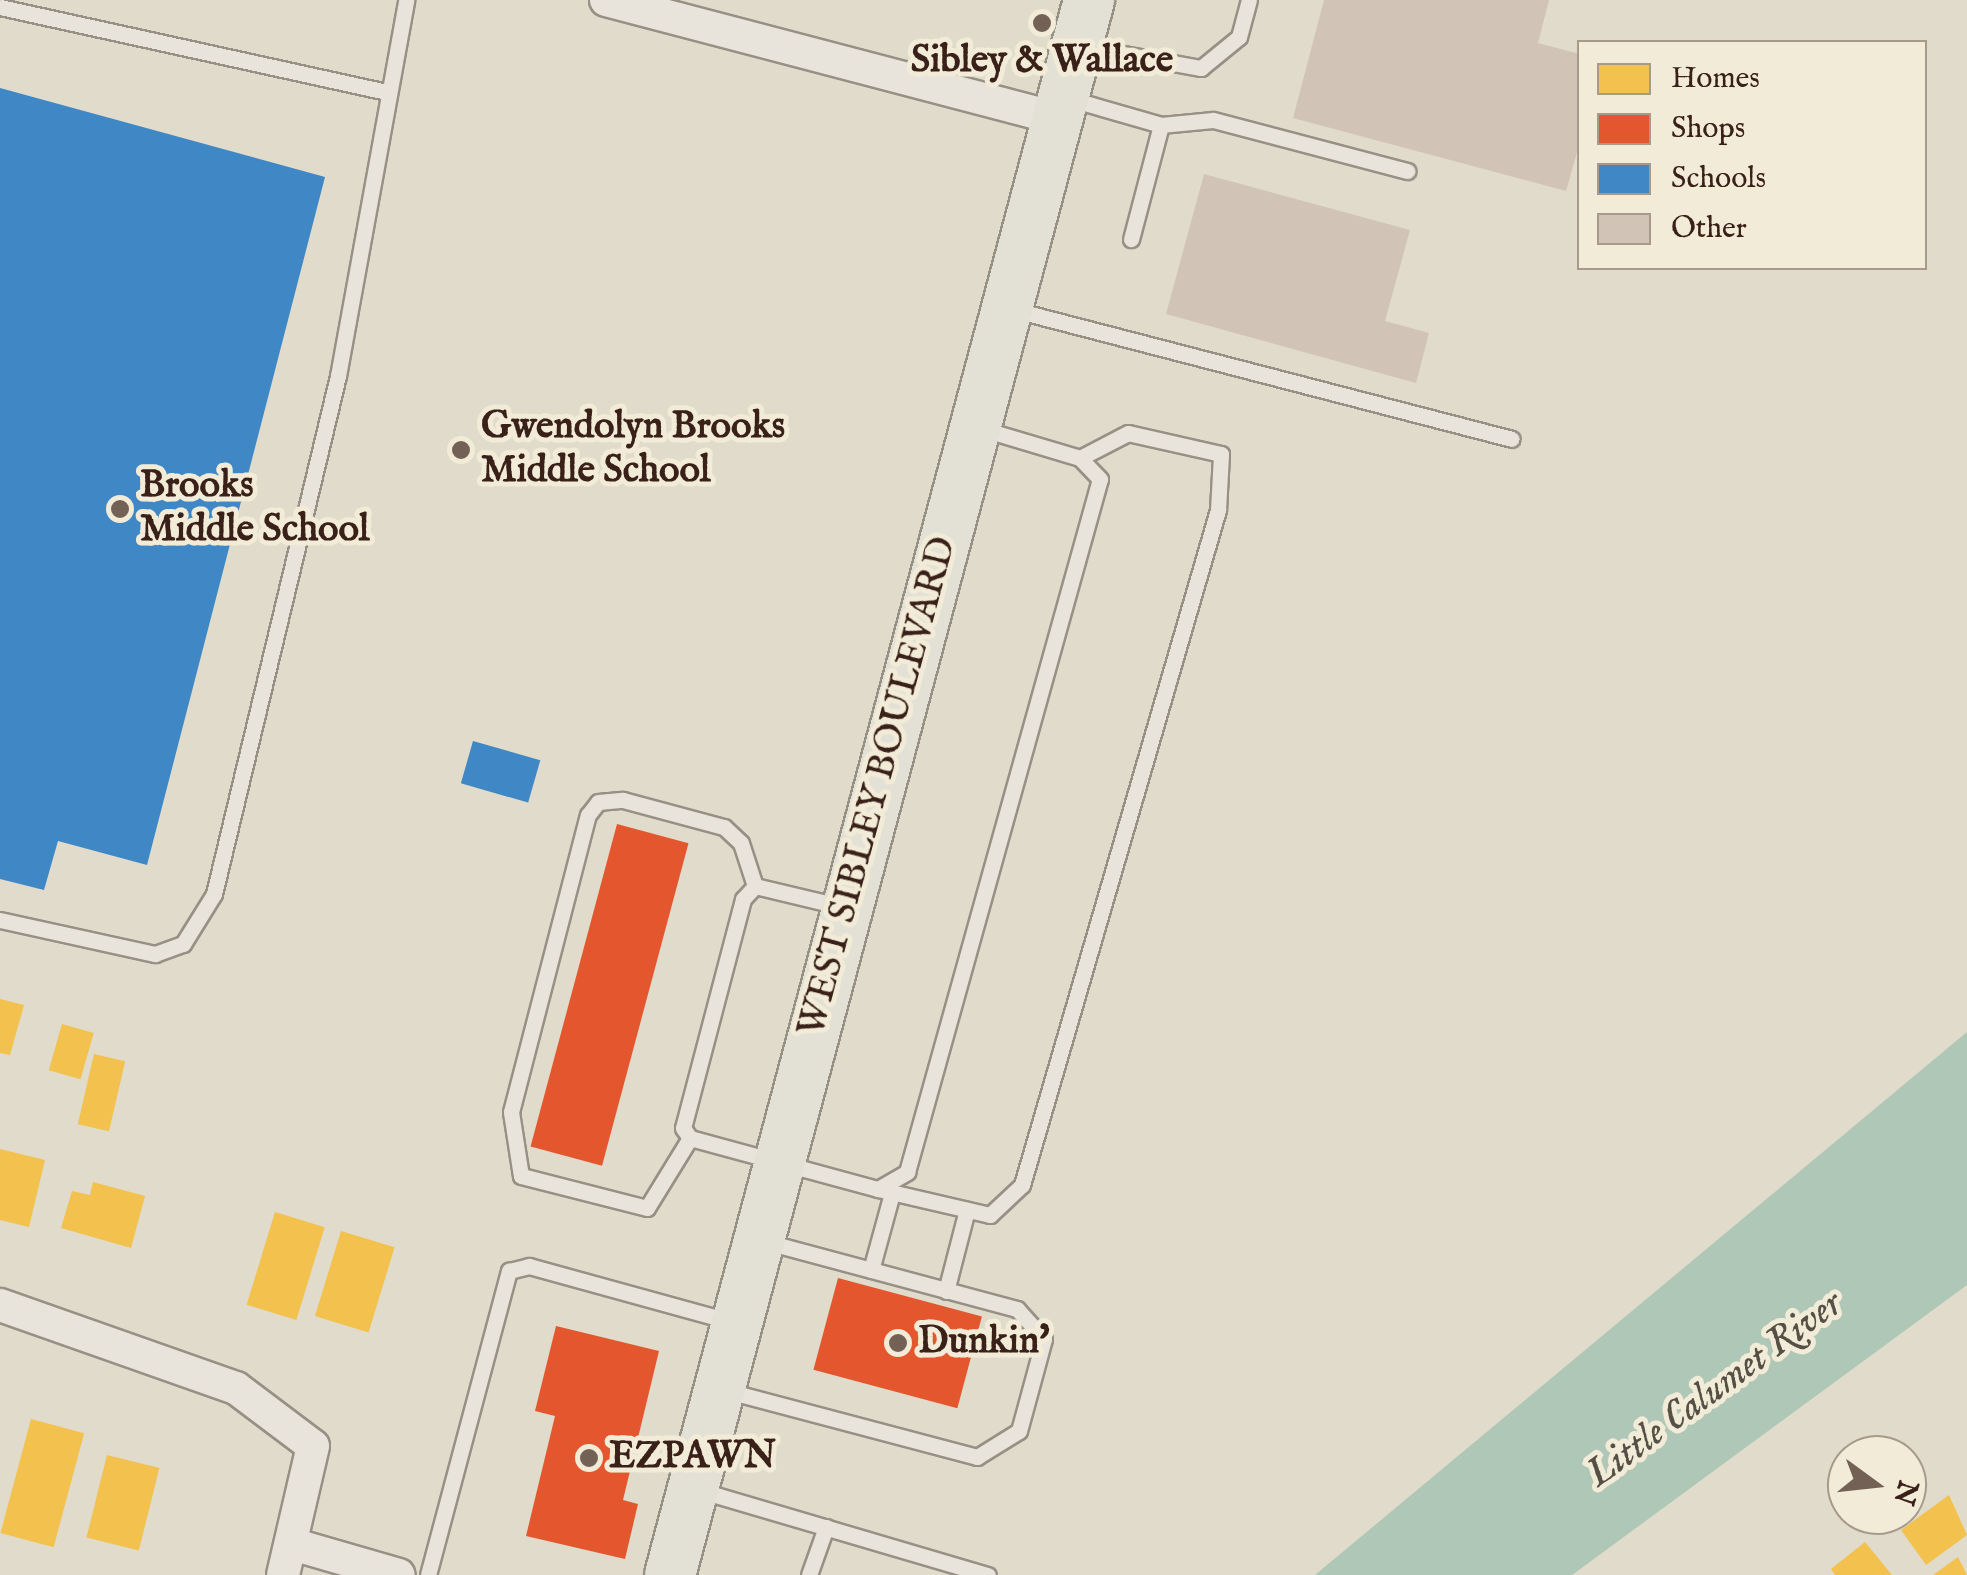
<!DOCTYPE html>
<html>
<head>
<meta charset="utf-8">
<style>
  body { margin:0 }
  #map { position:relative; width:1967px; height:1575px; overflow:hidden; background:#e0dbca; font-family:"IM FELL English",serif }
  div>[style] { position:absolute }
  .water>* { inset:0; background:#aec7b6 }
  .homes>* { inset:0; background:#f2c14e; transform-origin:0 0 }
  .shops>* { inset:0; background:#e4572e; transform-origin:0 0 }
  .schools>* { inset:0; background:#3f88c5; transform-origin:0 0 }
  .building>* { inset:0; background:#d2c3b7 }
  .roads { filter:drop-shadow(2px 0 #969085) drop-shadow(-2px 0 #969085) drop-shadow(0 2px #969085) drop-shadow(0 -2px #969085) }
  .lane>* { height:15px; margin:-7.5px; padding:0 7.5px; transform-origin:7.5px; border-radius:7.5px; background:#e8e4dc }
  .street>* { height:32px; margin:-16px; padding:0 16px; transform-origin:16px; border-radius:16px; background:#e8e4dc }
  .primary>* { height:50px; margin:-25px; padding:0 25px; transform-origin:25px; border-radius:25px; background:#e3e0d6 }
  .dots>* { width:28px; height:28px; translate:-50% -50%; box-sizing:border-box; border:5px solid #f1ebd7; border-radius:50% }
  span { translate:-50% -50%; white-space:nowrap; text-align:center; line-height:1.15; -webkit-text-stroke:10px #f1ebd7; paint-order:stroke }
  .poi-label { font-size:38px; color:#392018; font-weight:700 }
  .left { translate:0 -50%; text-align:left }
  .street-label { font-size:38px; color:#392018 }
  .water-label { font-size:40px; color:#564f45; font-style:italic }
  .legend { position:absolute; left:1577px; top:40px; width:350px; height:230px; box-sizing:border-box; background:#f1ebd7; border:2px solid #a79a8b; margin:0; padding:12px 18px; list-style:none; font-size:30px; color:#392018 }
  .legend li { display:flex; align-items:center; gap:20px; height:50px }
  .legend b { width:50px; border:2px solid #a79a8b }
  .north { position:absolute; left:1827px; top:1435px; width:100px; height:100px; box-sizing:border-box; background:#f1ebd7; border:2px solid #a79a8b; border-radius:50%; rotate:105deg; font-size:28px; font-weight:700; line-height:40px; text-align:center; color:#392018 }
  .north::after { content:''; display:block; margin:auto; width:35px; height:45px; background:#736156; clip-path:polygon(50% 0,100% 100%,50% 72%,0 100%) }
</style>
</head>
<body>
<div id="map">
  <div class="water">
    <i style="clip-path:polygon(1967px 1032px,1967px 1285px,1572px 1575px,1315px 1575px)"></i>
  </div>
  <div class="homes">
    <i style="clip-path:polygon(0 999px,24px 1005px,10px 1055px,0 1053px)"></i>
    <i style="left:62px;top:1024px;width:33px;height:48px;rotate:16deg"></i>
    <i style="left:94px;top:1054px;width:32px;height:72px;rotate:13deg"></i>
    <i style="clip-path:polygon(0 1149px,45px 1160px,29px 1227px,0 1220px)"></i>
    <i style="clip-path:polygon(93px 1182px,145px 1196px,131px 1248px,61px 1228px,72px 1191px,90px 1195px)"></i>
    <i style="left:275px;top:1212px;width:52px;height:97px;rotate:17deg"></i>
    <i style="left:341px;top:1231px;width:56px;height:89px;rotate:17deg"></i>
    <i style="left:31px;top:1419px;width:55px;height:118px;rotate:15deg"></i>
    <i style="left:107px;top:1455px;width:54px;height:85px;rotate:14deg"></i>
    <i style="clip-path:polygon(1949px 1495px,1967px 1535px,1926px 1565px,1901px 1530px)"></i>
    <i style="clip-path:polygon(1865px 1542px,1892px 1575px,1835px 1575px,1831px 1569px)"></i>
    <i style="clip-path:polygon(1958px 1557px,1967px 1575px,1933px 1575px)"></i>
  </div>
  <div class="shops">
    <i style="left:617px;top:824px;width:74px;height:334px;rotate:15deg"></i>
    <i style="left:838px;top:1278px;width:149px;height:95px;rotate:15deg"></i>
    <i style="clip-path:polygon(556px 1326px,659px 1351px,623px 1500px,638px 1504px,625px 1559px,526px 1536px,555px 1416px,535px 1411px)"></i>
  </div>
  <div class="schools">
    <i style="clip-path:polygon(0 88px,325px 177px,147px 865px,58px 841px,44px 890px,0 879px)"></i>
    <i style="left:473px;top:741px;width:70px;height:44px;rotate:16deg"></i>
  </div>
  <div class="building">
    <i style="clip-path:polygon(1324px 0,1549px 0,1538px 43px,1580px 54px,1580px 142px,1566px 191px,1293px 118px)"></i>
    <i style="clip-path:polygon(1204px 174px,1410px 230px,1385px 321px,1429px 333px,1416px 383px,1166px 314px)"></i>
  </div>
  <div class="roads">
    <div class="lane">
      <i style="left:0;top:7px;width:397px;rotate:12.4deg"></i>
      <i style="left:1085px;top:47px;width:118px;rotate:10.3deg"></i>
      <i style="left:1201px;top:68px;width:49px;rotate:-39.2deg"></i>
      <i style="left:1239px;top:37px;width:38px;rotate:-75deg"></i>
      <i style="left:1071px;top:99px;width:94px;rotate:16.1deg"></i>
      <i style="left:1161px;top:125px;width:118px;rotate:104.7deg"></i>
      <i style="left:1161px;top:125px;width:52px;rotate:-5.5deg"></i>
      <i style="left:1213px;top:120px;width:201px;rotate:14.7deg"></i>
      <i style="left:1015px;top:310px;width:513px;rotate:14.55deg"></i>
      <i style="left:0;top:920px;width:159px;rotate:12.4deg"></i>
      <i style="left:155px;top:954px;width:30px;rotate:-20deg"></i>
      <i style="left:183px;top:944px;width:59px;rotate:-58.2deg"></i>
      <i style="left:214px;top:894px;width:533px;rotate:-76.54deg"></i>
      <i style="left:338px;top:376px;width:382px;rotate:-79.7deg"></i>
      <i style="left:690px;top:1138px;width:195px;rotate:15.2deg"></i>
      <i style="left:878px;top:1189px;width:34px;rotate:-30deg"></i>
      <i style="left:907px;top:1172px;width:719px;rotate:-74.44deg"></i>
      <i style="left:1100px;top:479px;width:29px;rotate:-134deg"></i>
      <i style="left:1080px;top:458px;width:101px;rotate:-163.4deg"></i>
      <i style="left:690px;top:1138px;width:82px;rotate:121.6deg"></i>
      <i style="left:647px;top:1208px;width:130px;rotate:-165.7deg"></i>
      <i style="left:521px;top:1176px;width:65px;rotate:-98.9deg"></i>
      <i style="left:511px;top:1112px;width:307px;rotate:-75.5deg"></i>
      <i style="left:588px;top:815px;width:16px;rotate:-52deg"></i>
      <i style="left:598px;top:802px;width:25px;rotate:-5deg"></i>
      <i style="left:623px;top:800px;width:105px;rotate:15deg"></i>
      <i style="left:724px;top:827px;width:23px;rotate:43deg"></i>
      <i style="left:741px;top:843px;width:45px;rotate:72deg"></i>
      <i style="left:690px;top:1138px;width:12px;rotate:-125deg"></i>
      <i style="left:683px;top:1128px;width:237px;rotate:-75.3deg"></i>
      <i style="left:743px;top:899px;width:18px;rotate:-47deg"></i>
      <i style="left:755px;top:886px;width:90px;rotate:13.4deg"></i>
      <i style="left:878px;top:1189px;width:115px;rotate:13.1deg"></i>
      <i style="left:990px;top:1215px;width:44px;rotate:-43.2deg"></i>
      <i style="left:1022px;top:1185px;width:703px;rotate:-73.81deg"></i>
      <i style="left:1218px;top:510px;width:56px;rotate:-86.9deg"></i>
      <i style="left:1221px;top:454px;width:95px;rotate:-167.3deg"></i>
      <i style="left:1128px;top:433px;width:54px;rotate:152.5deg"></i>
      <i style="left:871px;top:1270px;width:80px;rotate:-74.7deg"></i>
      <i style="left:946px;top:1291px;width:84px;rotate:-75.5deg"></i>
      <i style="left:724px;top:1390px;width:262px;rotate:14.8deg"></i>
      <i style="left:977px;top:1457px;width:49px;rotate:-31.8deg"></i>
      <i style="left:1019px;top:1431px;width:95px;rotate:-74.8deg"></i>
      <i style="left:1044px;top:1339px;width:40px;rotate:-132deg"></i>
      <i style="left:1017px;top:1309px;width:263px;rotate:-165deg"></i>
      <i style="left:702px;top:1491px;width:298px;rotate:16.4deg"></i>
      <i style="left:428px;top:1575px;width:315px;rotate:-75.1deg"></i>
      <i style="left:509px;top:1271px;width:21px;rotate:-14deg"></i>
      <i style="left:529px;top:1266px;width:211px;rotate:15.4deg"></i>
      <i style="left:809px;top:1575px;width:51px;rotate:-70.5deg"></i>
    </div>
    <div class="street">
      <i style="left:606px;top:0;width:466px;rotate:14.7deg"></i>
      <i style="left:0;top:1305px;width:250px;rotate:19.4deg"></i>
      <i style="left:236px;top:1388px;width:96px;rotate:37deg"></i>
      <i style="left:313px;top:1446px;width:132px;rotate:103.1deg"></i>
      <i style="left:292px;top:1544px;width:111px;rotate:16.2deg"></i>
    </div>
    <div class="primary">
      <i style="left:670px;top:1575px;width:1630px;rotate:-75.1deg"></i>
    </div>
  </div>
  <div class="dots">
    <i style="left:1042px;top:23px;background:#736156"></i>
    <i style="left:461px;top:450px;background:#736156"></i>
    <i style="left:120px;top:509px;background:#736156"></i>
    <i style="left:898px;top:1343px;background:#736156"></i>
    <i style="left:589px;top:1458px;background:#736156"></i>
  </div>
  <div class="poi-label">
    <span style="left:1042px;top:62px">Sibley &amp; Wallace</span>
    <span class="left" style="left:481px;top:450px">Gwendolyn Brooks<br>Middle School</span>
    <span class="left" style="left:140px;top:509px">Brooks<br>Middle School</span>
    <span class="left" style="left:918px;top:1343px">Dunkin'</span>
    <span class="left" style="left:609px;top:1458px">EZPAWN</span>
  </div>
  <div class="street-label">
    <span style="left:879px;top:787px;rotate:-75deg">WEST SIBLEY BOULEVARD</span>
  </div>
  <div class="water-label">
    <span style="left:1715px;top:1390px;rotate:-36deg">Little Calumet River</span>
  </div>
  <ul class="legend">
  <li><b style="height:28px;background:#f2c14e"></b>Homes</li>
  <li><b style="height:28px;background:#e4572e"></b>Shops</li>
  <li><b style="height:28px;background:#3f88c5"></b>Schools</li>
  <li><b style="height:28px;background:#d2c3b7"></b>Other</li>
  </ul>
  <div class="north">N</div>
</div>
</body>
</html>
